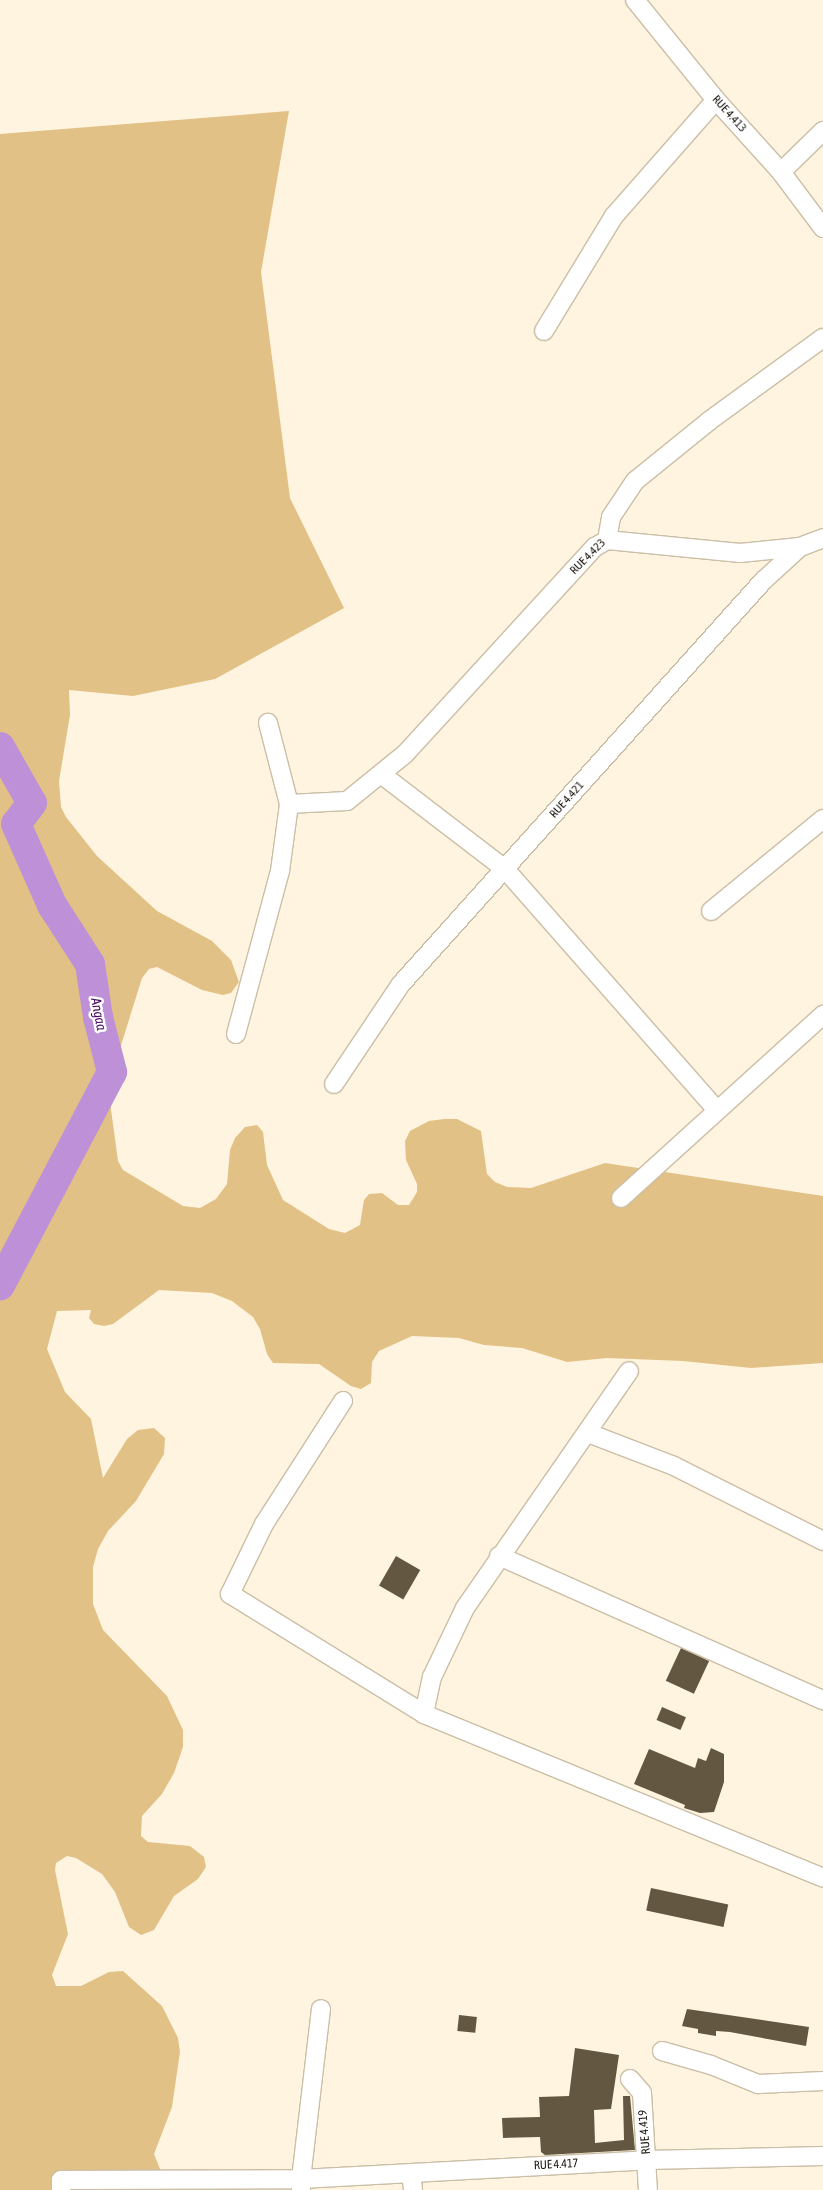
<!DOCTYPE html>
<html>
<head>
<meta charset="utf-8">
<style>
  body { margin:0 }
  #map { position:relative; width:823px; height:2190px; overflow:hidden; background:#fff4e0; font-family:"Asap Condensed",sans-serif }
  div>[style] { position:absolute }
  .green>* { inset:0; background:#e2c186 }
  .river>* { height:30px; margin:-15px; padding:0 15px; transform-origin:15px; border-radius:15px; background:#be90d8 }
  .building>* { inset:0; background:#635742; transform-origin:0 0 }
  .roads { filter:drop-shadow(1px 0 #cbbea6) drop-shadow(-1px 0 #cbbea6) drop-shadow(0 1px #cbbea6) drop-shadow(0 -1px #cbbea6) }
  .minor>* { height:18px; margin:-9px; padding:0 9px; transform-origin:9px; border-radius:9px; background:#fff }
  span { translate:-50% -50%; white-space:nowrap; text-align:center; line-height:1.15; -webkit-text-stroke:5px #fff; paint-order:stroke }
  .street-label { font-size:12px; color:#1a150d }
  .water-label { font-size:14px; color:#490a62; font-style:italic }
</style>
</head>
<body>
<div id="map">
  <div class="green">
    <i style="clip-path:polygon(289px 111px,261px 272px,290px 498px,344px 608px,215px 679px,133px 696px,69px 690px,70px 715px,59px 781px,61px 807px,66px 817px,97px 856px,157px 911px,212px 941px,231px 960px,239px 982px,231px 993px,223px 995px,202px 990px,157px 967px,149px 969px,142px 978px,108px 1087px,118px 1161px,123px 1170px,183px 1206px,200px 1208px,216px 1199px,227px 1184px,230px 1150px,235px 1138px,245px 1127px,257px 1125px,263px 1132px,267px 1165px,283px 1200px,329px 1229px,345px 1233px,360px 1225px,364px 1200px,369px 1194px,382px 1193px,398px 1205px,409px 1205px,417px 1192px,417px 1184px,406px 1160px,405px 1141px,410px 1131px,429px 1121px,444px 1119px,457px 1119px,481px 1131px,487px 1174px,495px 1182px,507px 1187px,531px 1188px,605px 1163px,823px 1196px,823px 1363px,751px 1368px,683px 1361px,607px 1358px,567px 1362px,522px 1348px,484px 1345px,459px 1338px,412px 1336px,379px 1351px,372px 1362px,371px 1383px,361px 1389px,351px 1386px,319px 1364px,273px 1363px,267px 1354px,260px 1329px,253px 1317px,232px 1301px,212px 1293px,159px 1290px,113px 1324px,104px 1326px,94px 1324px,89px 1318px,91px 1310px,57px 1311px,47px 1349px,65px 1392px,91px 1419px,103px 1478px,127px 1439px,138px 1430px,154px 1428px,165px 1438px,164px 1454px,136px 1501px,108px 1531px,98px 1549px,93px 1567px,93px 1604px,103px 1630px,167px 1696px,183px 1730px,183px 1747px,174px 1773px,162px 1794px,142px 1816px,141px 1836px,148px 1842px,190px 1846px,204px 1857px,206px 1867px,198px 1879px,174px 1896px,154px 1930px,141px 1935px,129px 1927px,115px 1892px,102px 1874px,76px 1858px,67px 1856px,56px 1863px,55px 1870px,68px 1934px,52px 1975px,56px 1986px,81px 1986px,109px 1972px,123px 1971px,162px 2006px,178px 2038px,180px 2052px,172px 2107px,154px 2154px,160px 2169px,176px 2190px,0 2190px,0 134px)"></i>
  </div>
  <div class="river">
    <i style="left:0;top:747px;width:64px;rotate:60.3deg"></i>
    <i style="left:32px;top:803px;width:26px;rotate:127deg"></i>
    <i style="left:16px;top:824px;width:89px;rotate:66deg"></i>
    <i style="left:52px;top:905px;width:70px;rotate:57.2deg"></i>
    <i style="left:90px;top:964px;width:54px;rotate:81.4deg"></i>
    <i style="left:98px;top:1017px;width:57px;rotate:75.7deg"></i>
    <i style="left:112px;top:1072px;width:241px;rotate:117.7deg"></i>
  </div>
  <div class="building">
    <i style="left:396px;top:1556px;width:28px;height:34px;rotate:30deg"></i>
    <i style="left:681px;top:1648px;width:31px;height:36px;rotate:25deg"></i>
    <i style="left:662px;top:1707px;width:26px;height:14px;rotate:23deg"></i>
    <i style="clip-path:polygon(711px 1748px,724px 1754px,724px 1782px,714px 1812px,700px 1813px,684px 1808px,685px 1805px,634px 1784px,649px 1749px,695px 1768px,698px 1758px,706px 1761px)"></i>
    <i style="left:651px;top:1888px;width:79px;height:23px;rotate:12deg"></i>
    <i style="clip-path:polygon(687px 2009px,809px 2027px,806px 2046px,730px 2032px,716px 2031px,716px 2036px,698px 2033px,698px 2029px,682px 2026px)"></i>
    <i style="left:459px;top:2015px;width:18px;height:16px;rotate:6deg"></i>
    <i style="clip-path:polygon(575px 2048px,619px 2055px,611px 2109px,594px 2110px,595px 2143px,624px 2140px,623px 2096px,630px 2096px,635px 2150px,545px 2155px,541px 2152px,540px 2137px,503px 2138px,502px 2118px,540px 2117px,539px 2097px,569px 2096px)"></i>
  </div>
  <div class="roads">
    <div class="minor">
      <i style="left:635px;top:0;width:129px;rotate:51deg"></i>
      <i style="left:716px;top:100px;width:97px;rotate:47.9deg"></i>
      <i style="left:781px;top:172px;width:70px;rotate:53.1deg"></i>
      <i style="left:781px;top:172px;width:59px;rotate:-44.3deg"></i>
      <i style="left:544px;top:331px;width:135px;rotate:-58.7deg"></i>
      <i style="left:614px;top:216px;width:154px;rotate:-48.7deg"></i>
      <i style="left:607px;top:540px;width:134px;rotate:5.6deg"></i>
      <i style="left:740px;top:553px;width:60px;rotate:-5.7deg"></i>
      <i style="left:381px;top:774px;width:156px;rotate:37.5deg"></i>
      <i style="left:505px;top:869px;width:321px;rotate:48.7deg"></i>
      <i style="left:289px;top:804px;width:58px;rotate:-3deg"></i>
      <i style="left:347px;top:801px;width:75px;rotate:-39deg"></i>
      <i style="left:405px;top:754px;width:281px;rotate:-47.5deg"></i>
      <i style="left:595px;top:547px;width:14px;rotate:-30deg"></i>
      <i style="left:607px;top:540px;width:23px;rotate:-80deg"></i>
      <i style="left:611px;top:517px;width:43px;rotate:-56.3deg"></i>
      <i style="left:635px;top:481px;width:95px;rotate:-39deg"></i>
      <i style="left:709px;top:421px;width:141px;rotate:-36.1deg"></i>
      <i style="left:711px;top:911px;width:145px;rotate:-39.4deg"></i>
      <i style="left:236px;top:1034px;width:169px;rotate:-74.9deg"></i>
      <i style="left:280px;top:871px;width:68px;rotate:-82.3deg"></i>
      <i style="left:289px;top:804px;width:84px;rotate:-104.5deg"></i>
      <i style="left:334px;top:1084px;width:120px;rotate:-56.2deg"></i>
      <i style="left:401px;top:984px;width:542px;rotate:-48.07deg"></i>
      <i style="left:763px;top:581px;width:50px;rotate:-42.6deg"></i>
      <i style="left:800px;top:547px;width:25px;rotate:-21deg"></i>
      <i style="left:621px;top:1198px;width:273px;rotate:-42.2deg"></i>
      <i style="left:343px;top:1401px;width:146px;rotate:122.7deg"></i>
      <i style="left:264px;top:1524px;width:78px;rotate:115.9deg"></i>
      <i style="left:230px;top:1594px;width:228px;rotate:31.7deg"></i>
      <i style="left:424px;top:1714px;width:431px;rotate:22.3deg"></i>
      <i style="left:588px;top:1433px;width:92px;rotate:21deg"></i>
      <i style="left:674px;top:1466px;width:167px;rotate:26.7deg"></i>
      <i style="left:499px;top:1556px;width:355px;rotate:24deg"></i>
      <i style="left:424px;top:1714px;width:38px;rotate:-78deg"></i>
      <i style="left:432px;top:1677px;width:76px;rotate:-64.4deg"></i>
      <i style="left:465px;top:1608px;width:288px;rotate:-55.3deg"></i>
      <i style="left:662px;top:2051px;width:51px;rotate:15.9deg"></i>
      <i style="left:711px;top:2065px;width:51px;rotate:22deg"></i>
      <i style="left:758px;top:2084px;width:65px;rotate:-2.6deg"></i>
      <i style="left:630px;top:2079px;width:18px;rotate:49deg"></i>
      <i style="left:642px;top:2093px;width:97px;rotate:86.5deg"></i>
      <i style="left:411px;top:2173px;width:17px;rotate:83deg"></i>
      <i style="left:61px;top:2190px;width:10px;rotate:-90deg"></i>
      <i style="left:61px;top:2180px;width:240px;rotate:-0.2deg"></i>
      <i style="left:301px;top:2179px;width:171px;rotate:-83.3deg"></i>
      <i style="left:301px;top:2190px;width:11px;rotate:-90deg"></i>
      <i style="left:301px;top:2179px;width:347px;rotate:-3.1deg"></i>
      <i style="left:647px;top:2160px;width:176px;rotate:-1.3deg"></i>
    </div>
  </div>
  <div class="street-label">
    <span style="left:729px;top:114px;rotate:48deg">RUE 4.413</span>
    <span style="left:588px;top:557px;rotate:-45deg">RUE 4.423</span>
    <span style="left:567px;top:800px;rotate:-48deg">RUE 4.421</span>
    <span style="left:645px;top:2132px;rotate:-95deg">RUE 4.419</span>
    <span style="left:556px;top:2165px;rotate:-3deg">RUE 4.417</span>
  </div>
  <div class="water-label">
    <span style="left:99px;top:1014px;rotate:79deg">Angaa</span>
  </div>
</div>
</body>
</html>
